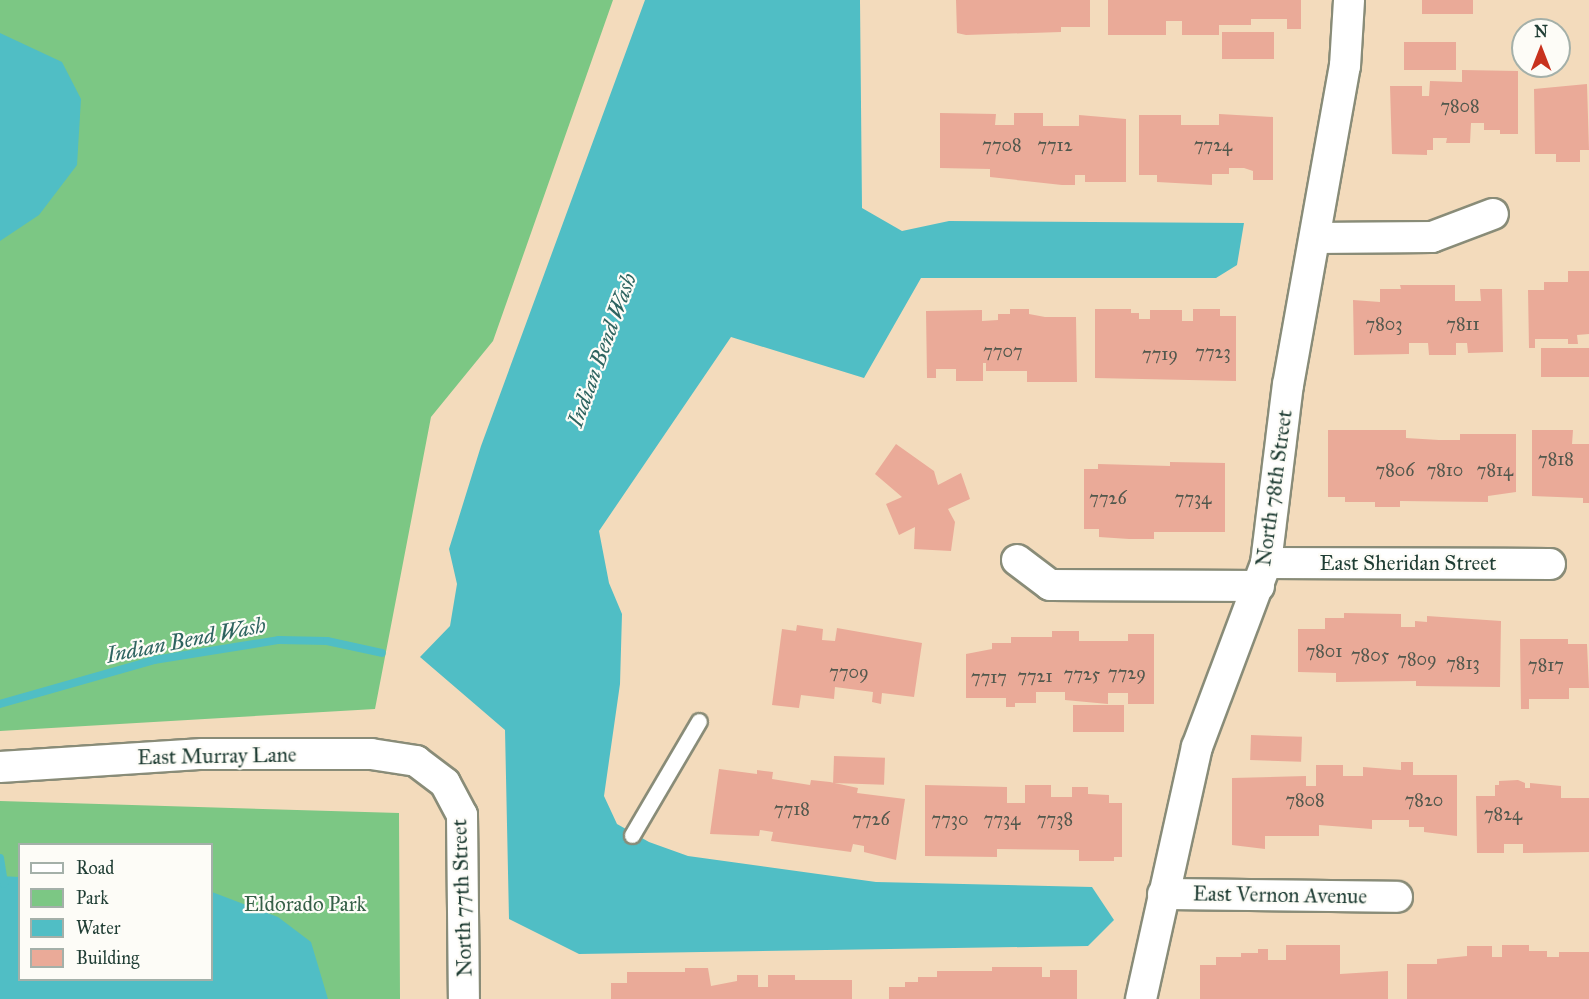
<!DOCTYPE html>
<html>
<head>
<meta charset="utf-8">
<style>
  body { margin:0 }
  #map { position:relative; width:1589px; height:999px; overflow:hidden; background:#f3dbbc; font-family:"IM FELL Great Primer",serif }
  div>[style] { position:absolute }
  .green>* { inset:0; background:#7cc784 }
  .water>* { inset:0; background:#50bec5 }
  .stream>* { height:8px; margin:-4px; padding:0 4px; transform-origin:4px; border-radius:4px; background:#50bec5 }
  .building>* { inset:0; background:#eaaa98; transform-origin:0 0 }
  .roads { filter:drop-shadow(2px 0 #898c78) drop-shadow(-2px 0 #898c78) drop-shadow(0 2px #898c78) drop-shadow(0 -2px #898c78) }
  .lane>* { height:15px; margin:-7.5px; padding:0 7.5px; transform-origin:7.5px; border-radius:7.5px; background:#fff }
  .street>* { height:30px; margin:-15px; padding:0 15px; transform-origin:15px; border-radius:15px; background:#fff }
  span { translate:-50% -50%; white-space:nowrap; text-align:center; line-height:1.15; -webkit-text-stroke:4.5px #fdfcf7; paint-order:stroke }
  .number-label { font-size:18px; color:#52584d }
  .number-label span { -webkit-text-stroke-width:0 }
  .street-label { font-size:21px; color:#1f3d34 }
  .park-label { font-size:21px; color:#366048 }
  .water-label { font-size:22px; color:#2e6460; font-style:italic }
  .legend { position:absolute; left:18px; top:843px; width:195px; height:138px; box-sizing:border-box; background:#fdfcf7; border:2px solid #a4b0a9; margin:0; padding:8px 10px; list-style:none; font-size:18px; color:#1f3d34 }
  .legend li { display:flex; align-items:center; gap:12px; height:30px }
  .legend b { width:30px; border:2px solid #a4b0a9 }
  .north { position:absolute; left:1511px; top:18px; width:60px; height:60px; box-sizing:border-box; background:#fdfcf7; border:2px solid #a4b0a9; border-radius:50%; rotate:0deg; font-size:16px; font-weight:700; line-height:24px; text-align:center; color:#1f3d34 }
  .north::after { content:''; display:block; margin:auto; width:21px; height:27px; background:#c8321e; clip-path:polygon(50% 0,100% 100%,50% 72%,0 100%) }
</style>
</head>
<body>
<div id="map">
  <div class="green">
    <i style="clip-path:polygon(0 0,613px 0,493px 341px,431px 417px,375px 709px,0 731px)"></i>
    <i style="clip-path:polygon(evenodd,0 801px,399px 813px,400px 999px,0 999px,0 801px,20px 844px,212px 844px,212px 980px,20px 980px,20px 844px)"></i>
  </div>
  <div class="water">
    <i style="clip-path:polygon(645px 0,860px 0,862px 208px,902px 231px,949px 221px,1244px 223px,1237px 265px,1216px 278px,921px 278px,864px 378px,731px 337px,599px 531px,609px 583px,622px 614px,620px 684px,604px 796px,617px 824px,649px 842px,688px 856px,876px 882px,1092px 887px,1114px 920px,1088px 946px,579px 954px,509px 919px,505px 730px,420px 657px,450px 626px,457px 584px,449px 549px,481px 446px)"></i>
    <i style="clip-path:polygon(0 33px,62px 62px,81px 99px,77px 165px,39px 215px,0 241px)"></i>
    <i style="clip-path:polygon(0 876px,19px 877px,20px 980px,212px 980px,212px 892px,278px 917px,311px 942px,328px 999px,0 999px)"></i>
  </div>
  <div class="stream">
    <i style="left:0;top:704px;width:160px;rotate:-15.9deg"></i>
    <i style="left:154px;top:660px;width:127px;rotate:-9.1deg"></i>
    <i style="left:279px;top:640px;width:48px;rotate:1.2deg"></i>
    <i style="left:327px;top:641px;width:56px;rotate:12.3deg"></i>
    <i style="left:0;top:858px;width:26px;rotate:81deg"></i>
  </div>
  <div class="building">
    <i style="clip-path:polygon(956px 0,1090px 0,1090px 27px,1061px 27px,1061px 32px,966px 35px,957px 33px)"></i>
    <i style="clip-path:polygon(1108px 0,1301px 0,1301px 29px,1287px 29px,1287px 19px,1251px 19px,1251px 25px,1219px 25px,1219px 35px,1182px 35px,1182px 21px,1166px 21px,1166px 35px,1108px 35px)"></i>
    <i style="left:1422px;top:0;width:51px;height:14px"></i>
    <i style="left:1222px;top:32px;width:52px;height:27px"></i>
    <i style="left:1404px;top:42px;width:52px;height:28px"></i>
    <i style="clip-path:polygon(1462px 70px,1518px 71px,1518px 134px,1500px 134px,1500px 130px,1484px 130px,1484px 123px,1471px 123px,1470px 143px,1446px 143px,1447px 138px,1433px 138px,1433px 150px,1427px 150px,1427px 155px,1392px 154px,1390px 86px,1422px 86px,1422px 96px,1429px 96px,1430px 81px,1462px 82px)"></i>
    <i style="clip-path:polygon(1587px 84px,1589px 150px,1580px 150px,1580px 162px,1556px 162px,1556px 154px,1535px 154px,1534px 89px)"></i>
    <i style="clip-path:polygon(940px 113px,996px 114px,995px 125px,1014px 125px,1014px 113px,1043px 113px,1043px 126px,1079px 126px,1079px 115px,1126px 119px,1126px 182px,1085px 182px,1085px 175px,1075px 175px,1075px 185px,1062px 185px,990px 177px,990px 169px,940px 168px)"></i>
    <i style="clip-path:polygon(1219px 114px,1273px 117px,1273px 180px,1253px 180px,1253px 171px,1244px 168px,1229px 168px,1229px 174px,1212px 174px,1212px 185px,1157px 182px,1157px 175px,1139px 175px,1139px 115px,1181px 115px,1181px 125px,1219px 125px)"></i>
    <i style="clip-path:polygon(1568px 271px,1589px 271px,1589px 334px,1577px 335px,1578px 344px,1568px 344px,1568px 339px,1535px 339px,1535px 348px,1529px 348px,1528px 290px,1544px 290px,1544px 282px,1568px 282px)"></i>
    <i style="clip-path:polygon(1400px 285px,1455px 285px,1455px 301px,1481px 301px,1480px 289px,1502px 289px,1503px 352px,1468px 353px,1467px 343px,1456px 343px,1456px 355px,1429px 355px,1428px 343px,1409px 343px,1409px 354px,1354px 355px,1353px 300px,1380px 302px,1380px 289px,1401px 289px)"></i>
    <i style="clip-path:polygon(1010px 309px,1029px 309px,1029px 314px,1045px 317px,1076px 317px,1077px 382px,1027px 382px,1027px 371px,986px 371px,986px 363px,983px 363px,983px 381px,956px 381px,956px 369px,936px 369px,936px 378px,927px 378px,926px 311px,982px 310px,982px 321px,998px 320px,998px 314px,1010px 314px)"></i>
    <i style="clip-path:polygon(1095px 309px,1131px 309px,1131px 313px,1139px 313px,1139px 319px,1150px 319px,1150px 310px,1182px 310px,1182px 321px,1193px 321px,1193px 309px,1220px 309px,1220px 316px,1236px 316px,1236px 381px,1095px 378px)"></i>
    <i style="left:1589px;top:348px;width:29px;height:48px;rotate:90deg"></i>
    <i style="clip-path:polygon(1328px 430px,1406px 430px,1406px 438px,1439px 440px,1460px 440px,1460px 434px,1516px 434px,1516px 492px,1488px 496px,1488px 502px,1400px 501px,1400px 507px,1375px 507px,1375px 502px,1345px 502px,1345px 497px,1328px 497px)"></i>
    <i style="clip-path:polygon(1532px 430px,1573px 430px,1572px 444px,1589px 444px,1589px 503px,1583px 503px,1583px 498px,1532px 496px)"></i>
    <i style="clip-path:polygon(896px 444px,934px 471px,938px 485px,961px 473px,970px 499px,948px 509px,955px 522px,951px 551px,914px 549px,915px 527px,899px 535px,886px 504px,902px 497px,875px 474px)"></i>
    <i style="clip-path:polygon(1170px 462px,1225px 463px,1225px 532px,1154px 532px,1154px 539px,1129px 539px,1099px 537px,1099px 529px,1084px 529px,1084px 469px,1098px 469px,1098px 464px,1170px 466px)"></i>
    <i style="clip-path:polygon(1344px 613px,1401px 614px,1401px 627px,1415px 627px,1415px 621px,1427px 622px,1427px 616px,1501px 621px,1500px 687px,1416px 686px,1416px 681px,1336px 682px,1336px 673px,1298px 672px,1298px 629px,1325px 629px,1325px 618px,1344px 618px)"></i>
    <i style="clip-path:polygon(797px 625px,823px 629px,822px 640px,835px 641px,837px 628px,922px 643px,914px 697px,882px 693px,881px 704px,872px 702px,873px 692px,835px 687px,834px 699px,801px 695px,799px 708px,772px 705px,782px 629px,796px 631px)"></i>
    <i style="clip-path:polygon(1052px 631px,1079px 631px,1079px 641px,1128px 641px,1128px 634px,1154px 634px,1154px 704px,1128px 704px,1128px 693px,1108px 693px,1108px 704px,1065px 700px,1065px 692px,1036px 692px,1036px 703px,1015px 703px,1015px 707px,1006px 707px,1006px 698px,966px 698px,966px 654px,992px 649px,992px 643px,1011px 643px,1011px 637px,1052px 637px)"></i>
    <i style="clip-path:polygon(1520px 639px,1568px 639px,1568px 644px,1587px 644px,1589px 688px,1569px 688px,1569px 699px,1529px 699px,1529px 709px,1521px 709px)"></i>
    <i style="left:1124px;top:705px;width:27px;height:51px;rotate:90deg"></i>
    <i style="left:1251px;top:735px;width:51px;height:25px;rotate:2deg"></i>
    <i style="left:834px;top:756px;width:51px;height:27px;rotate:2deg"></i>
    <i style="clip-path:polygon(1401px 762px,1413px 762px,1413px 775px,1457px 775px,1457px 836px,1424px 832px,1424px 827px,1409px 827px,1409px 820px,1372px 820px,1372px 829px,1319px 825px,1319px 836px,1265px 836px,1265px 849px,1232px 845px,1232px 778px,1306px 776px,1306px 786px,1316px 786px,1316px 765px,1343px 765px,1343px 776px,1363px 776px,1363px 767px,1401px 770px)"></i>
    <i style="clip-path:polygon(719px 769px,757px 774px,757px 770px,773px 772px,772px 779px,810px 785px,811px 780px,830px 782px,858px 788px,857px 793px,905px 799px,896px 860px,864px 852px,864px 846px,853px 844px,851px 852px,771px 841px,773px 832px,760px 830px,759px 836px,710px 834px)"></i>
    <i style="clip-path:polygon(1518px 780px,1525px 783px,1525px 788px,1530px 788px,1530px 783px,1561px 786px,1561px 798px,1589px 798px,1589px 852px,1523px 853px,1523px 844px,1504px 844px,1504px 853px,1477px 853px,1476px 796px,1495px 796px,1495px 785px,1499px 785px,1499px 781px)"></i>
    <i style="clip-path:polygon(925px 785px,1007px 787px,1007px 803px,1025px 803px,1025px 785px,1051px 785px,1051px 797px,1072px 797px,1072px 787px,1088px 787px,1088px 794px,1109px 795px,1109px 803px,1122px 803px,1122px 857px,1114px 857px,1114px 861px,1079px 861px,1079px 850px,997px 849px,997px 857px,925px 856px)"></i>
    <i style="clip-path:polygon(1286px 945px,1340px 945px,1340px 974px,1388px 971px,1388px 999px,1200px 999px,1200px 965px,1216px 965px,1216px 957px,1241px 957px,1241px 953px,1258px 953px,1258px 949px,1268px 949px,1268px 960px,1286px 960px)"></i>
    <i style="clip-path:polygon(1502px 945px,1529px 945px,1529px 951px,1547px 951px,1547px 957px,1559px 957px,1559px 952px,1589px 952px,1589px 999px,1407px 999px,1407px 964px,1437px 964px,1437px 959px,1467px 956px,1467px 946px,1492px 946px,1492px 957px,1502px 957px)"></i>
    <i style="clip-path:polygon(992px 967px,1042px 967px,1042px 977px,1050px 977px,1050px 970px,1077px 970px,1077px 999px,889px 999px,889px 987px,905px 987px,905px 982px,918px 982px,918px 977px,937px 977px,937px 971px,992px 971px)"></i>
    <i style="clip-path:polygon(685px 968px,708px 968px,711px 986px,737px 981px,737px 975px,758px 975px,758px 987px,768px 987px,768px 975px,795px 975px,795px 980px,852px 980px,852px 999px,611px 999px,611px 983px,627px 983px,627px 972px,685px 972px)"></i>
  </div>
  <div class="roads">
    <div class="lane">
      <i style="left:632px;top:835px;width:132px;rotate:-59.6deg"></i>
    </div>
    <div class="street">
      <i style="left:1315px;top:238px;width:117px;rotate:-0.5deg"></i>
      <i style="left:1432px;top:237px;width:65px;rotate:-20.7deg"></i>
      <i style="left:1017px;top:560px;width:41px;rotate:37.1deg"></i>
      <i style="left:1050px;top:585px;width:209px;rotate:0.3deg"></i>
      <i style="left:1266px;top:563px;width:284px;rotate:0.2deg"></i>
      <i style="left:0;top:767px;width:203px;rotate:-3.7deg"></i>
      <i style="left:203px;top:754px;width:168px"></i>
      <i style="left:371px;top:754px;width:46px;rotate:8.8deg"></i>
      <i style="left:416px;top:761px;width:36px;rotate:37deg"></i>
      <i style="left:445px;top:783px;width:36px;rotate:62deg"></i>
      <i style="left:462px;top:815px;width:184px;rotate:89.4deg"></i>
      <i style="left:1163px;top:894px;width:234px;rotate:0.7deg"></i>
      <i style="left:1141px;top:999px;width:258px;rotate:-77.5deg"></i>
      <i style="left:1197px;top:747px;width:197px;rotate:-69.4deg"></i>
      <i style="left:1266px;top:563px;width:179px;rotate:-83deg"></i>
      <i style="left:1288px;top:385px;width:324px;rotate:-79.9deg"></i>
      <i style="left:1345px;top:66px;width:66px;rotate:-86.5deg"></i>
    </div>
  </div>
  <div class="number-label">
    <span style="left:1460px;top:106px">7808</span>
    <span style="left:1002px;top:145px">7708</span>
    <span style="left:1055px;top:145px">7712</span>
    <span style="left:1213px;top:145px">7724</span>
    <span style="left:1384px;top:324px">7803</span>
    <span style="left:1463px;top:324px">7811</span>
    <span style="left:1003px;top:351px">7707</span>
    <span style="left:1213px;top:352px">7723</span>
    <span style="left:1160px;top:354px">7719</span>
    <span style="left:1556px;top:459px">7818</span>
    <span style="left:1395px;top:470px">7806</span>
    <span style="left:1445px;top:470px">7810</span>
    <span style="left:1495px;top:470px">7814</span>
    <span style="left:1108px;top:498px">7726</span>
    <span style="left:1193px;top:498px">7734</span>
    <span style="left:1324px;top:651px">7801</span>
    <span style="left:1370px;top:655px">7805</span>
    <span style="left:1417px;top:659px">7809</span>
    <span style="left:1463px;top:663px">7813</span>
    <span style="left:1546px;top:665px">7817</span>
    <span style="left:849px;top:672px">7709</span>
    <span style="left:1127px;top:673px">7729</span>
    <span style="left:1082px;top:674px">7725</span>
    <span style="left:1035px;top:676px">7721</span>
    <span style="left:989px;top:677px">7717</span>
    <span style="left:1305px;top:800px">7808</span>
    <span style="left:1424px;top:800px">7820</span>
    <span style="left:792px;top:809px">7718</span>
    <span style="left:1503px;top:814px">7824</span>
    <span style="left:871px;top:819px">7726</span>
    <span style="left:950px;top:819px">7730</span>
    <span style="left:1002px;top:819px">7734</span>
    <span style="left:1055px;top:819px">7738</span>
  </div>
  <div class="street-label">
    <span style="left:1274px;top:488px;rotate:-82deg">North 78th Street</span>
    <span style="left:1408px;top:563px">East Sheridan Street</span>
    <span style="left:217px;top:756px;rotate:-1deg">East Murray Lane</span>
    <span style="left:1280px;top:895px;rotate:1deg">East Vernon Avenue</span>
    <span style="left:462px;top:898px;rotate:-92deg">North 77th Street</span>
  </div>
  <div class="park-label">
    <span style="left:305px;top:904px">Eldorado Park</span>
  </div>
  <div class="water-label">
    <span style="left:602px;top:350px;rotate:-70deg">Indian Bend Wash</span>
    <span style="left:186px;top:640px;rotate:-11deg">Indian Bend Wash</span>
  </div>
  <ul class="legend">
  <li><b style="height:8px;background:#fff"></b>Road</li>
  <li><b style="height:16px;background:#7cc784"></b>Park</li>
  <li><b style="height:16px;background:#50bec5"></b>Water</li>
  <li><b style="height:16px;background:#eaaa98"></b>Building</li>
  </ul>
  <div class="north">N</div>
</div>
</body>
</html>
